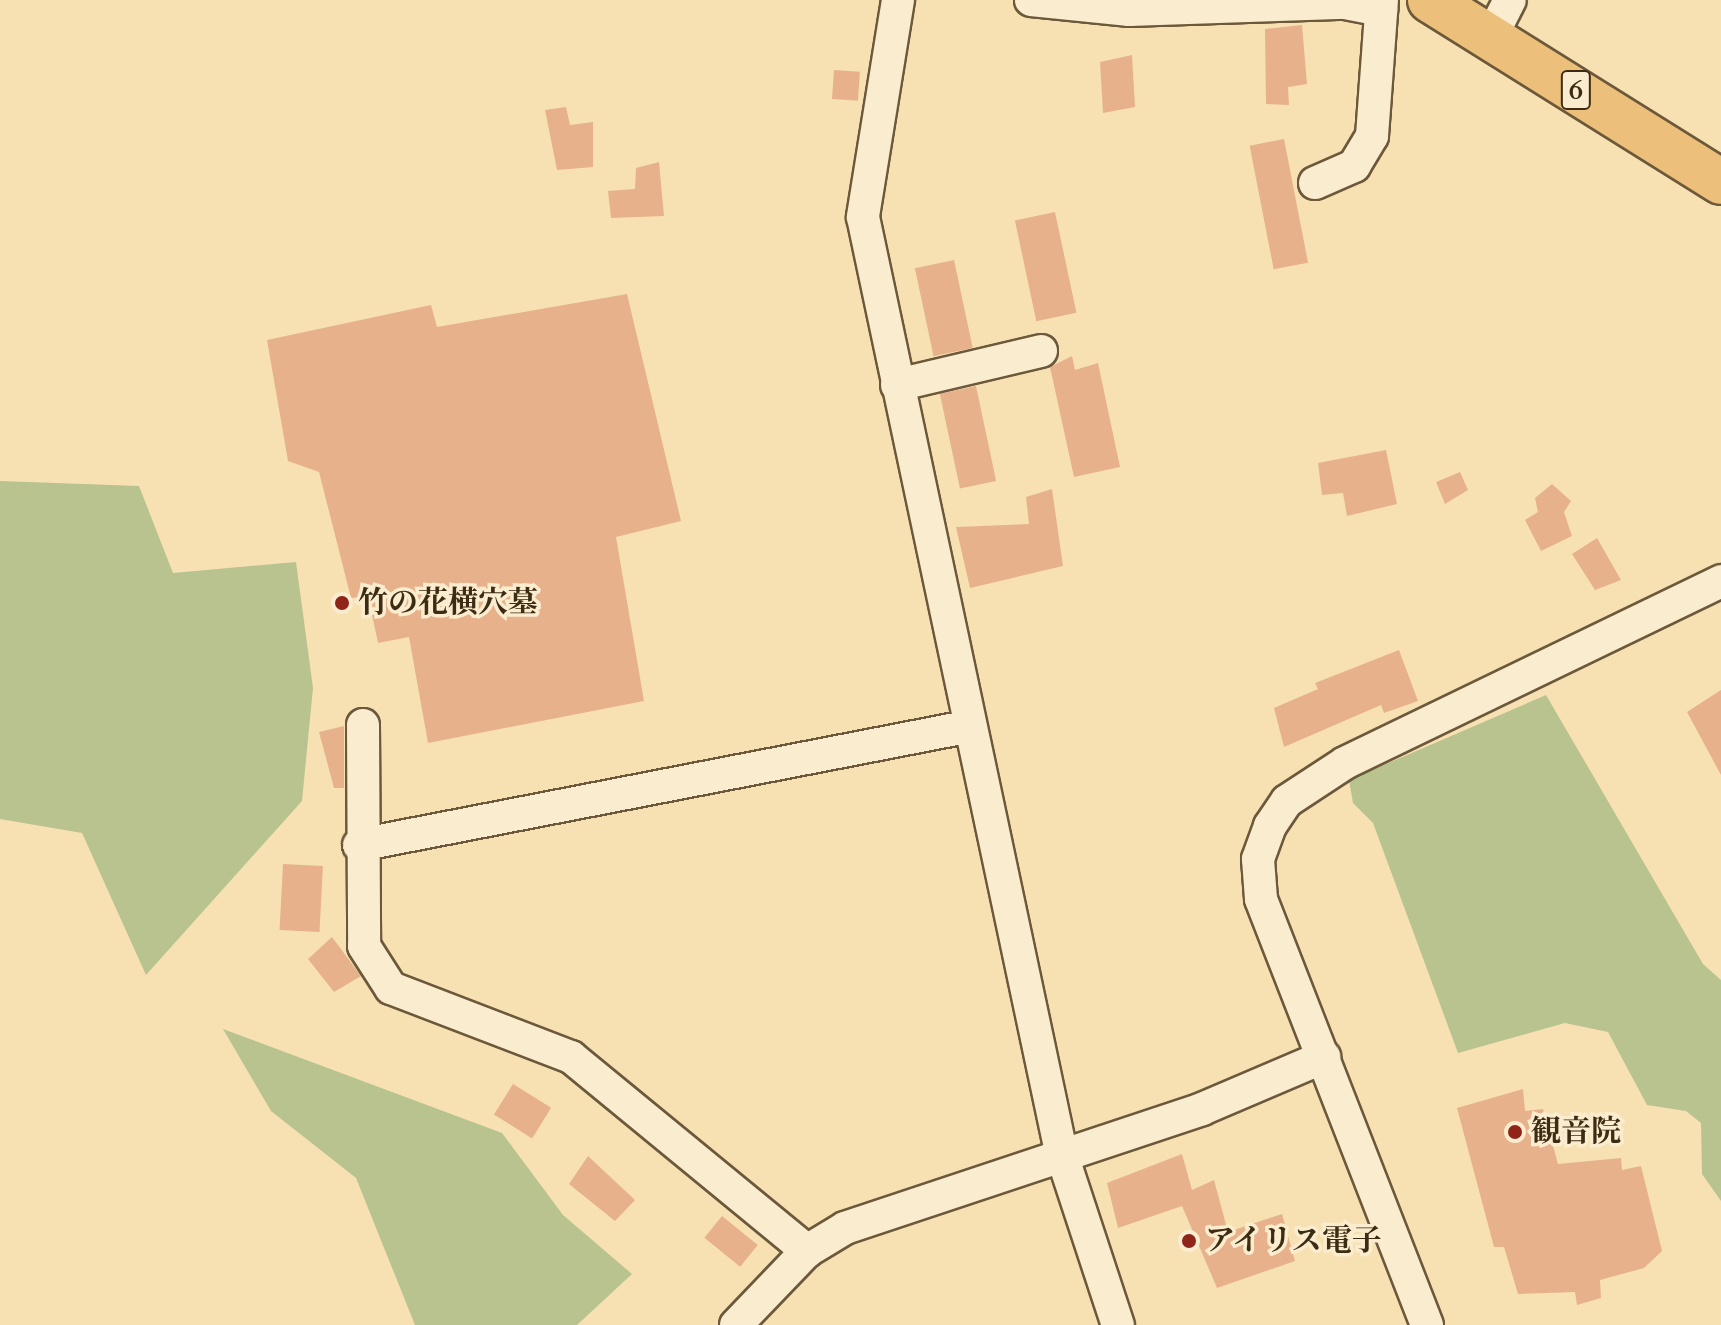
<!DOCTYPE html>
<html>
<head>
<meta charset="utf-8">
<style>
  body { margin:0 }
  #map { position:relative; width:1721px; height:1325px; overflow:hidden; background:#f7e1b3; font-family:Cardo,"Noto Serif JP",serif }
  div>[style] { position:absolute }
  .green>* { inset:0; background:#b9c38f }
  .building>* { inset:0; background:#e7b28b; transform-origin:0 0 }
  .roads { filter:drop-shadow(2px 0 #6c583b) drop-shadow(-2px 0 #6c583b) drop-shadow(0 2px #6c583b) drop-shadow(0 -2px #6c583b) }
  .minor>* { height:32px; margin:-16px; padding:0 16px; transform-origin:16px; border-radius:16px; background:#faecce }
  .highway>* { height:44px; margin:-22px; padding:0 22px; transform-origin:22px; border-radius:22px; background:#ecc07a }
  .dots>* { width:22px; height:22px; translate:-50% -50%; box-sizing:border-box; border:4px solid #faecce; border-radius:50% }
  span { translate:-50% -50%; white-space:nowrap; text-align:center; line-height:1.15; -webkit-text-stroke:7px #faecce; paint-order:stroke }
  .shield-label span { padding:2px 6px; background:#faecce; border:2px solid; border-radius:6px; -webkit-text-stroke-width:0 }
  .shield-label { font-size:28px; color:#3e2b13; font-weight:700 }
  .poi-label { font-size:30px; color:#3e2b13; font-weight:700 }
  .left { translate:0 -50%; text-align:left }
</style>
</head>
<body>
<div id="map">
  <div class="green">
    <i style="clip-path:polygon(0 481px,139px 486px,173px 573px,296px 562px,313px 688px,302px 801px,146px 975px,82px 833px,0 819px)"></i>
    <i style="clip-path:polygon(1546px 695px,1703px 964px,1721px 980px,1721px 1201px,1702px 1174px,1701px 1123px,1686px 1111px,1647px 1105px,1608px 1032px,1565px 1023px,1458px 1053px,1373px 823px,1353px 803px,1349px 780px)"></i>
    <i style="clip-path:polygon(223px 1029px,502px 1133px,563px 1215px,632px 1274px,577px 1325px,415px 1325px,356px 1178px,271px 1111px)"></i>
  </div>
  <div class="building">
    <i style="clip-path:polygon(1302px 25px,1307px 84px,1288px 87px,1289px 105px,1266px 104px,1265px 29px)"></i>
    <i style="clip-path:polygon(1132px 55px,1135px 107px,1103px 113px,1100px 62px)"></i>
    <i style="left:834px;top:70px;width:26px;height:29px;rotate:4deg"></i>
    <i style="clip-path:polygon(566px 107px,570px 125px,593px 122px,593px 167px,557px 170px,545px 110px)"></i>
    <i style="left:1284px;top:139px;width:126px;height:35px;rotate:79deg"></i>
    <i style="clip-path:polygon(659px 162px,664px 216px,611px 218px,608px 191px,635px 189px,636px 168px)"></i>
    <i style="left:1055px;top:212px;width:103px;height:41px;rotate:78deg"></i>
    <i style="left:954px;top:260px;width:90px;height:40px;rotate:78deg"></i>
    <i style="clip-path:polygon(627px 294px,681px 521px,616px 537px,644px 701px,428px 743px,409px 637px,378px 643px,368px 596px,351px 598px,319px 472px,288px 461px,267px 340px,431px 305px,437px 327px)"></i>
    <i style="clip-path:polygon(1072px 356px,1075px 370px,1098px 363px,1120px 467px,1074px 477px,1050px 367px)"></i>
    <i style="left:976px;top:386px;width:97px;height:37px;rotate:78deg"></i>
    <i style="clip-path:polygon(1386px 450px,1397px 504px,1347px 516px,1343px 493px,1322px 495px,1318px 463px)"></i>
    <i style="clip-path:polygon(1460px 472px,1468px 490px,1445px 504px,1436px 482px)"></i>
    <i style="clip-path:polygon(1552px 484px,1571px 501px,1564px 512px,1572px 536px,1541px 551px,1525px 520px,1538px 512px,1535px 498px)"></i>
    <i style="clip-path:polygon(1052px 489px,1063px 566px,970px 588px,956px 527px,1029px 524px,1026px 497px)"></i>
    <i style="clip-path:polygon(1597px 538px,1621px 580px,1595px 590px,1572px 554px)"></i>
    <i style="clip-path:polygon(1399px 650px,1418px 701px,1384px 713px,1381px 705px,1284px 747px,1274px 708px,1318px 689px,1315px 683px)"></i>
    <i style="clip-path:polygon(1721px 690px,1721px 775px,1687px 712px)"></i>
    <i style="clip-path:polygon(344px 726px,344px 788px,334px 788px,319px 732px)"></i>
    <i style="left:283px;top:864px;width:40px;height:66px;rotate:3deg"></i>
    <i style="clip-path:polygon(332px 937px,361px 976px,334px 992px,308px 959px)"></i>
    <i style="left:513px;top:1084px;width:45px;height:36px;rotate:32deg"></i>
    <i style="clip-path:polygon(1523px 1089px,1525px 1111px,1543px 1109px,1558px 1164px,1621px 1158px,1622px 1170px,1641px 1166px,1662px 1251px,1644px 1268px,1600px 1280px,1601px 1298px,1577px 1305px,1575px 1292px,1518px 1294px,1504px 1247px,1494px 1247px,1457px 1108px)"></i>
    <i style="clip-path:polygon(1182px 1154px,1192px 1190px,1214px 1180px,1228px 1232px,1282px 1214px,1295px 1261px,1217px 1288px,1182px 1206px,1118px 1228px,1107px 1183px)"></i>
    <i style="clip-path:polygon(588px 1156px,635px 1200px,615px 1221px,569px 1184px)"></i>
    <i style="left:722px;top:1216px;width:46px;height:28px;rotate:39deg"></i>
  </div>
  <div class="roads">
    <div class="minor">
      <i style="left:898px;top:0;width:220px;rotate:99.2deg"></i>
      <i style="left:863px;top:217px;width:956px;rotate:78.04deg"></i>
      <i style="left:1061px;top:1152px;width:182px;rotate:71.8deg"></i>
      <i style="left:1031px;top:0;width:99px;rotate:5.8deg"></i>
      <i style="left:1129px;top:10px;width:216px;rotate:-1.9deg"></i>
      <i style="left:1345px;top:3px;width:37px;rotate:11deg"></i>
      <i style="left:1492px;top:35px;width:39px;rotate:-63deg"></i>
      <i style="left:1315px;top:183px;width:43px;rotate:-23.6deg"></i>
      <i style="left:1354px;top:166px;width:35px;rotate:-59deg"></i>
      <i style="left:1372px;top:136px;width:136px;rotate:-85.8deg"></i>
      <i style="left:897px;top:385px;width:148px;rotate:-13.3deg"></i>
      <i style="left:363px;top:725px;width:221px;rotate:89.7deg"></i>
      <i style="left:364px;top:946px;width:50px;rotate:57.3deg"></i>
      <i style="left:391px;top:988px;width:193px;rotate:21deg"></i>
      <i style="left:571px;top:1057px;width:306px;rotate:39.4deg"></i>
      <i style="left:359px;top:845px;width:618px;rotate:-11deg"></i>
      <i style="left:736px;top:1325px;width:103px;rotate:-46.2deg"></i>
      <i style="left:807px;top:1251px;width:44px;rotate:-31.2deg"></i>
      <i style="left:845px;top:1228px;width:376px;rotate:-18.4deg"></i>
      <i style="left:1202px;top:1109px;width:133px;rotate:-23.1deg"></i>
      <i style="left:1427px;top:1325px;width:457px;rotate:-111.3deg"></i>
      <i style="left:1261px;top:899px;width:40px;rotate:-94.3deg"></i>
      <i style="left:1258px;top:859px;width:35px;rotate:-70deg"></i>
      <i style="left:1270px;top:826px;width:30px;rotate:-56deg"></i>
      <i style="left:1287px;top:801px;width:69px;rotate:-33.2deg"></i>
      <i style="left:1345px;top:763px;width:418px;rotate:-25.8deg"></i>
    </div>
    <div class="highway">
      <i style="left:1430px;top:0;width:343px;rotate:32deg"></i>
    </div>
  </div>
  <div class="dots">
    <i style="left:342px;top:603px;background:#8f2418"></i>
    <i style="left:1515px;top:1132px;background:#8f2418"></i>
    <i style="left:1189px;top:1241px;background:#8f2418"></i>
  </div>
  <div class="shield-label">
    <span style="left:1576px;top:90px">6</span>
  </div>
  <div class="poi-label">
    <span class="left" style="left:358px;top:603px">竹の花横穴墓</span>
    <span class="left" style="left:1531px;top:1132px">観音院</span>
    <span class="left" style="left:1205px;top:1241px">アイリス電子</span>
  </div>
</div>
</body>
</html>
